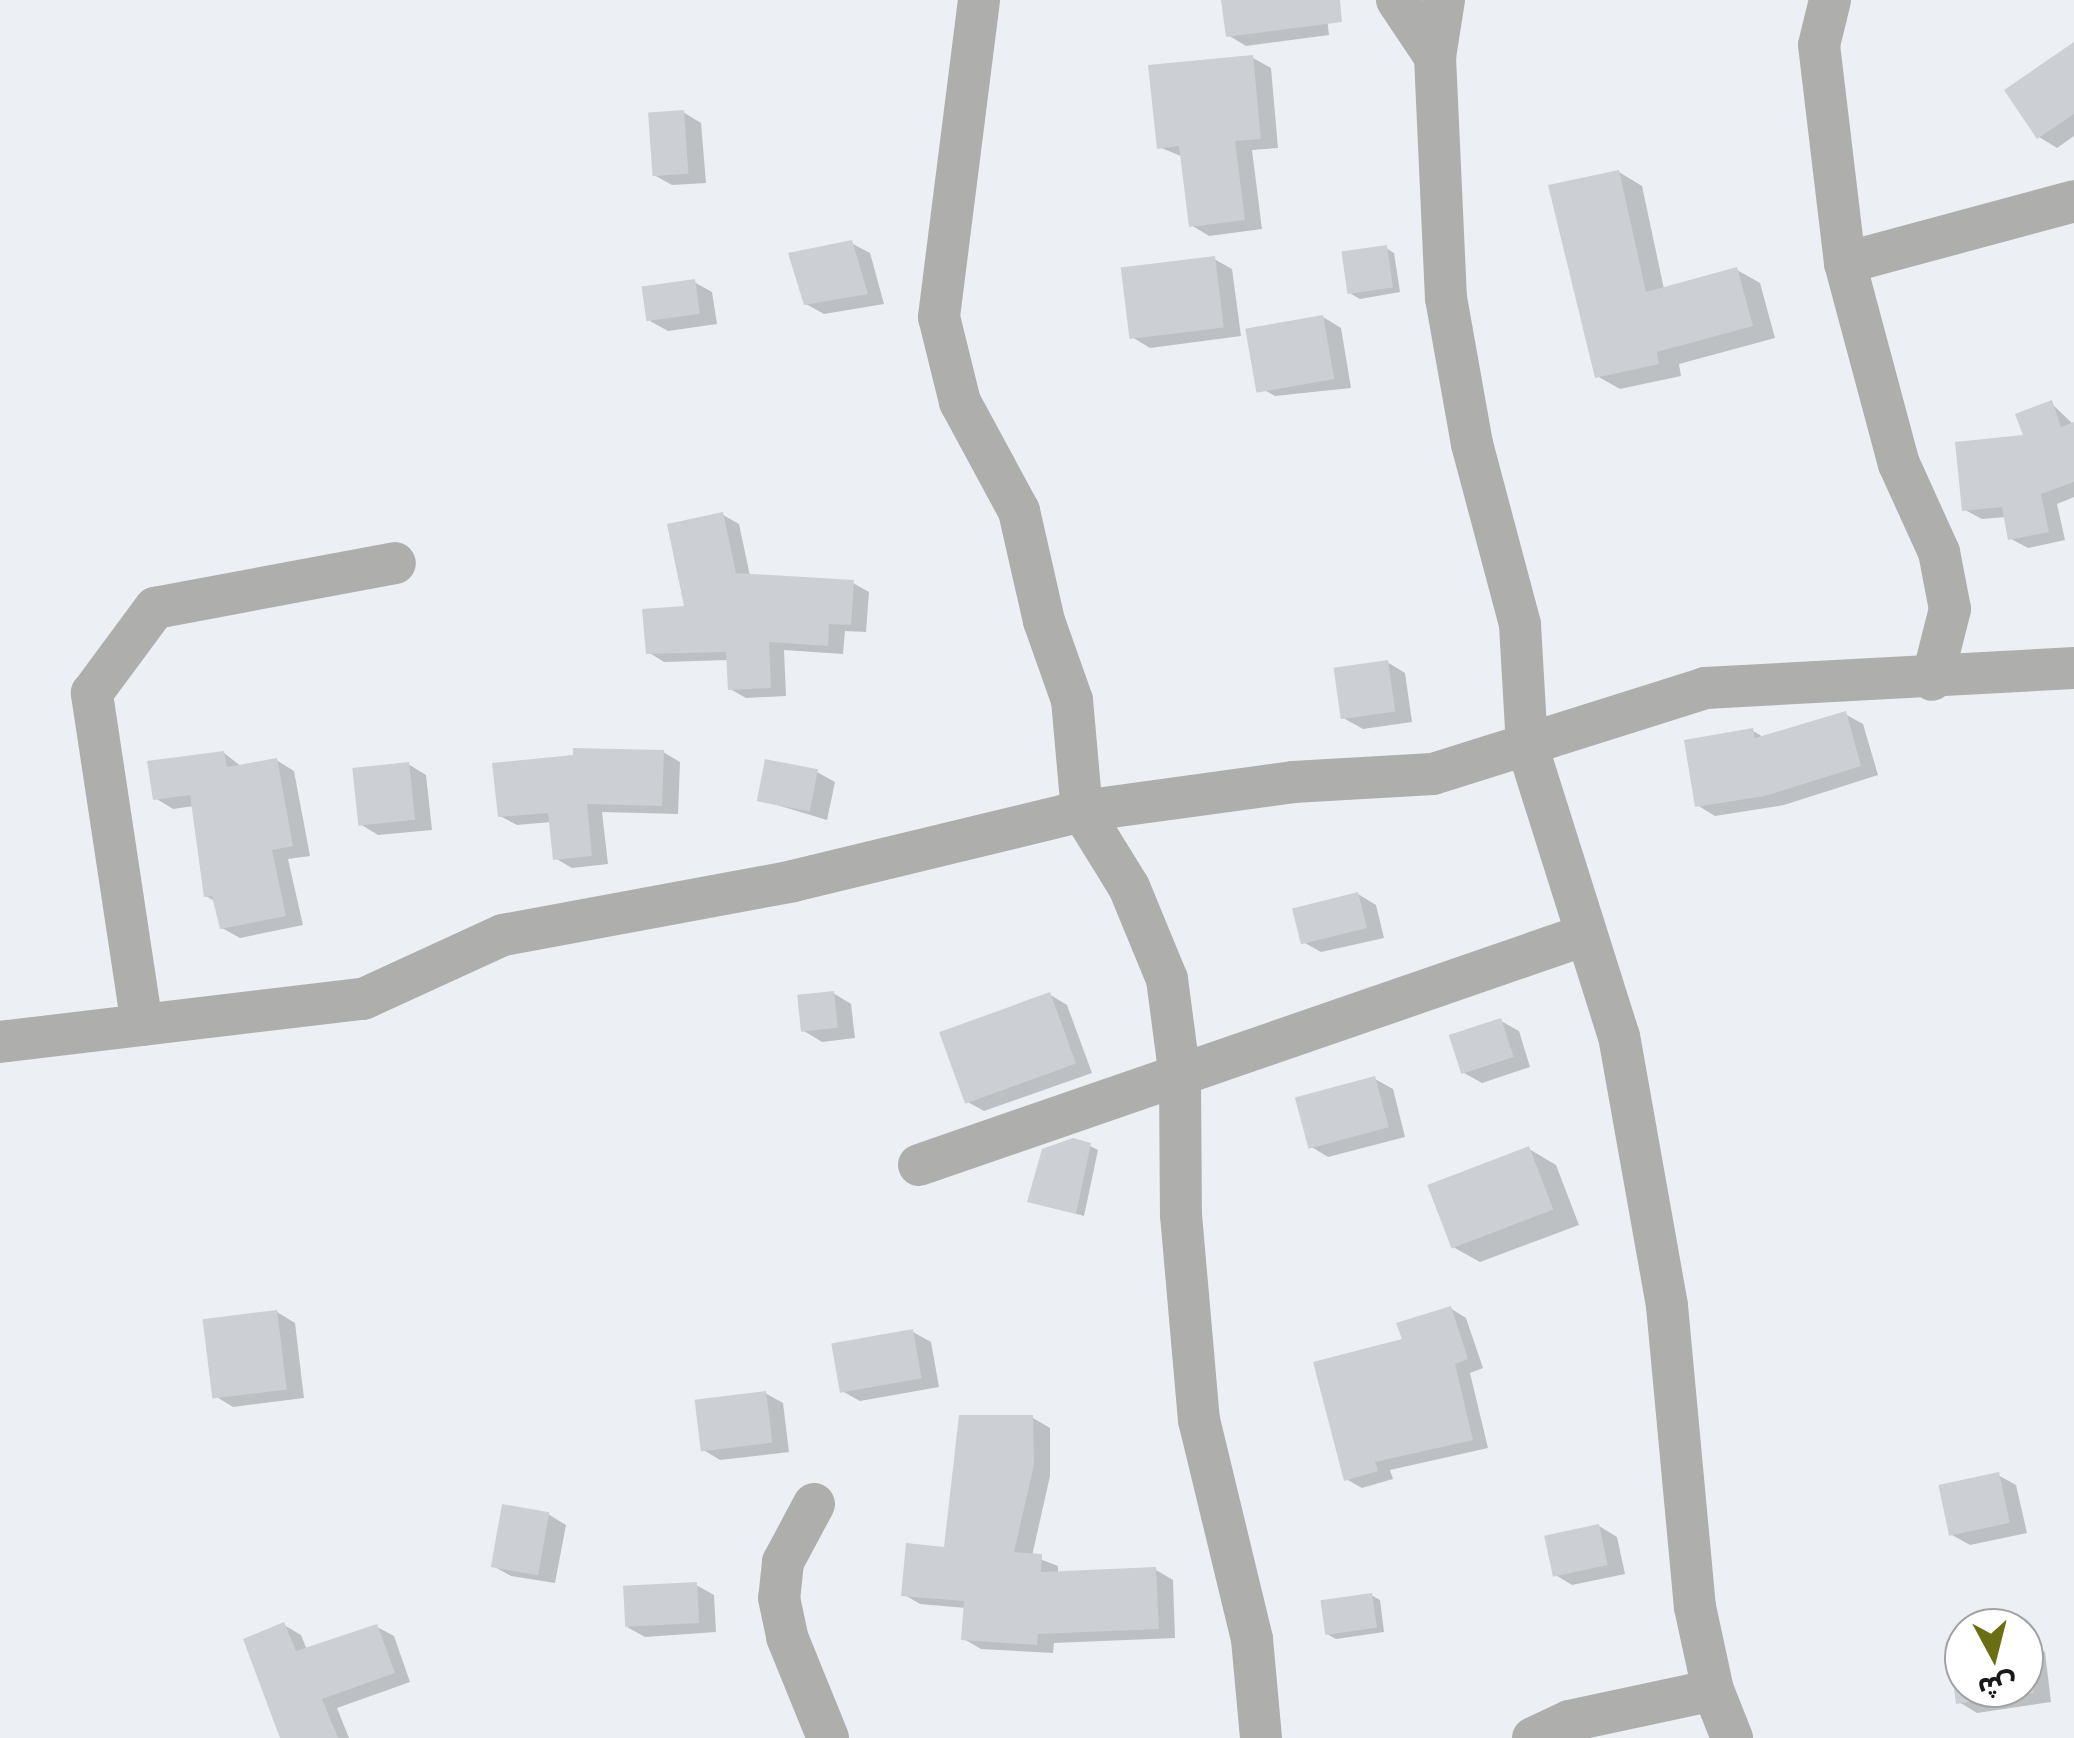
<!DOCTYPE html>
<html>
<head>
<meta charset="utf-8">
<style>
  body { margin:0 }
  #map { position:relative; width:2074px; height:1738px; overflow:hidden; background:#ecf0f4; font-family:"Source Sans 3","Noto Sans Arabic",sans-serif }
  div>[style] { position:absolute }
  .shadow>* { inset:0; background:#0003 }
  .building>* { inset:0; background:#cccfd3; transform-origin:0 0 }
  .minor>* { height:42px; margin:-21px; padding:0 21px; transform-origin:21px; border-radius:21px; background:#aeafad }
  span { translate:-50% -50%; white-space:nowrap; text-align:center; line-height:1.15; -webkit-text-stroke:9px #fff; paint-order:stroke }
  .north { position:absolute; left:1944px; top:1608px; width:100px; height:100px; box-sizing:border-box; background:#fff; border:2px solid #a2a2a3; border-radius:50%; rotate:173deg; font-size:28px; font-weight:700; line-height:40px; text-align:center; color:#161718 }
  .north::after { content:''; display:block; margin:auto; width:35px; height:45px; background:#6a6e12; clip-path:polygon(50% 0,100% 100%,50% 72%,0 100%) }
</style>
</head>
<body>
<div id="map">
  <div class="shadow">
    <i style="clip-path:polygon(1224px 0,1325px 0,1329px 35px,1246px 46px,1228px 35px)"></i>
    <i style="clip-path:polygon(2074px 45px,2074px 136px,2057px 148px,2039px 137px)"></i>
    <i style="clip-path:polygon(1253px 58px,1271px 68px,1278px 148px,1252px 150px,1262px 229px,1209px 236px,1191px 225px,1183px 157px,1159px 147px)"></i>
    <i style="clip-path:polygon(683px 112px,701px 123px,706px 183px,672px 185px,654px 175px)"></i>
    <i style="clip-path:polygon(1619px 172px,1642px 186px,1664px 289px,1737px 270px,1760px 283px,1775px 338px,1679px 364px,1681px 376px,1620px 389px,1597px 376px)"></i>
    <i style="clip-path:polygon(851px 243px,870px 253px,884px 304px,824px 314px,806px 304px)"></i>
    <i style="clip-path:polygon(1386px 248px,1394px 253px,1400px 292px,1360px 299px,1351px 294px)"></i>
    <i style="clip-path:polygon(1214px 259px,1232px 269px,1241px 336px,1150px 348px,1132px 337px)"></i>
    <i style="clip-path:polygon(694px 282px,712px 292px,717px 324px,668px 331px,650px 321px)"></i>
    <i style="clip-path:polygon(1323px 317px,1341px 328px,1351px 388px,1275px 396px,1257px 386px)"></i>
    <i style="clip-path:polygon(2051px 403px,2074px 425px,2074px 497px,2057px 504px,2065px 540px,2028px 548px,2011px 539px,2006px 517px,1982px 519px,1965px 510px)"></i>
    <i style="clip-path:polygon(723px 515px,739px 524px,750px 576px,853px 583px,869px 592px,866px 632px,845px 631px,843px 654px,784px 650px,786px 696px,746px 698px,730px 689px,729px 660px,664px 662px,648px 652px,687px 608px)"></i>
    <i style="clip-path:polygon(1387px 662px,1405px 673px,1412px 722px,1363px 729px,1345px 719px)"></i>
    <i style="clip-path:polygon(1845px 714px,1863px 724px,1878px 775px,1784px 805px,1715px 816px,1697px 805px,1753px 731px,1765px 738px)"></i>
    <i style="clip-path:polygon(663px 752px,680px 762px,678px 814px,602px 812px,608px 864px,572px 868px,555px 858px,551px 822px,517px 825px,500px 816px)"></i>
    <i style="clip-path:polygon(224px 753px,242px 767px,276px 760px,294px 771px,310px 856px,288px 859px,303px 925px,240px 938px,222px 928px,216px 902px,206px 896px,194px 806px,173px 809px,155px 798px)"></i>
    <i style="clip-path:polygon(408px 764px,426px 775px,432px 830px,378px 835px,360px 824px)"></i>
    <i style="clip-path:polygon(817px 772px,835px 782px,827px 820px,760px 800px)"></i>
    <i style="clip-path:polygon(1358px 894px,1376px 905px,1384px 938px,1321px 952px,1303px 942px)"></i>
    <i style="clip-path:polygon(833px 993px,851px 1004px,855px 1038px,822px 1042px,804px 1031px)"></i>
    <i style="clip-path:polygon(1049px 994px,1067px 1005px,1092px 1073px,984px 1111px,966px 1101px)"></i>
    <i style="clip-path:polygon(1501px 1021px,1519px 1031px,1530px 1067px,1482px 1083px,1464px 1073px)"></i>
    <i style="clip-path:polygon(1375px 1079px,1393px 1089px,1405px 1137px,1328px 1157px,1310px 1146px)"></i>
    <i style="clip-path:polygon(1090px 1146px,1098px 1150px,1084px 1216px,1029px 1201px)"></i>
    <i style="clip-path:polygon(1529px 1149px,1556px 1165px,1579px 1225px,1480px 1262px,1453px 1247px)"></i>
    <i style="clip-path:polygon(1450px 1308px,1466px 1318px,1483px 1368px,1470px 1373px,1488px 1448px,1390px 1470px,1393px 1479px,1362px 1488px,1346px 1479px,1405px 1341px)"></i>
    <i style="clip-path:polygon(277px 1312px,295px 1323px,304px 1398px,233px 1407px,215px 1396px)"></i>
    <i style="clip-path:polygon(913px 1332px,931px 1342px,939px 1387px,860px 1401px,842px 1391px)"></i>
    <i style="clip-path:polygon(765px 1393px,783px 1403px,789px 1452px,720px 1460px,702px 1449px)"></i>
    <i style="clip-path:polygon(1033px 1418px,1050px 1428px,1050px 1476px,1032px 1556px,1058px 1566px,1058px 1574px,1156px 1570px,1173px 1580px,1175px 1638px,1054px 1643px,1053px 1653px,981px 1649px,964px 1639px,966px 1608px,920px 1604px,903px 1594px,947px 1549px)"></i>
    <i style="clip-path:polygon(1998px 1475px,2016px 1485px,2027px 1533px,1970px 1545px,1952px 1535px)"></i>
    <i style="clip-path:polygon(548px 1514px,566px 1525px,555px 1583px,511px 1576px,493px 1566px)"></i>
    <i style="clip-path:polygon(1599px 1526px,1617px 1537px,1625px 1574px,1572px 1585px,1554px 1574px)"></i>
    <i style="clip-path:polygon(696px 1585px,714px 1595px,716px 1632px,645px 1637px,627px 1627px)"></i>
    <i style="clip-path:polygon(1371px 1595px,1380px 1600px,1384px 1632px,1336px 1639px,1327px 1634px)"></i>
    <i style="clip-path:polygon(284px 1625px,301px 1635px,307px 1650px,377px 1627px,394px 1636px,410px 1682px,337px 1708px,349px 1738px,284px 1738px)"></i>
    <i style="clip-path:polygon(2024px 1642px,2045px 1652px,2051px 1702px,1977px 1713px,1959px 1702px,1964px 1650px,1964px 1688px,2024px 1688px)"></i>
  </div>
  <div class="building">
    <i style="clip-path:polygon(1221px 0,1340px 0,1342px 22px,1226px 37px)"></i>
    <i style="clip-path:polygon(2074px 42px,2074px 114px,2037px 139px,2004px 90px)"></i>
    <i style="clip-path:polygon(1253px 55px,1261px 139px,1235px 141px,1245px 220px,1189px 227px,1179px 146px,1157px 149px,1148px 65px)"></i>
    <i style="left:684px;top:110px;width:64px;height:36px;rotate:86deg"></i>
    <i style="clip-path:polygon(1619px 170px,1646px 292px,1737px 267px,1753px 326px,1657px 352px,1659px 364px,1595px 378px,1548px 185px)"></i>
    <i style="clip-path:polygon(852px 240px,868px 294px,804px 305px,788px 253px)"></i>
    <i style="left:1387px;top:245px;width:43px;height:46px;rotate:82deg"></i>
    <i style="left:1215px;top:256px;width:72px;height:95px;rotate:83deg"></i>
    <i style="left:695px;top:279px;width:35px;height:54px;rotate:82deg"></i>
    <i style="left:1323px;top:315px;width:65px;height:79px;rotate:80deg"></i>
    <i style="clip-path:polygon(2052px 400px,2061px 427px,2074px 422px,2074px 482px,2041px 494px,2049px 532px,2008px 540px,2002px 507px,1962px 511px,1955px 442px,2023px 435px,2015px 414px)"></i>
    <i style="clip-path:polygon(723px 512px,736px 573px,854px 580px,851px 625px,829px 624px,828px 646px,769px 642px,771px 688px,728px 690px,726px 652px,646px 654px,642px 609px,684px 606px,667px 524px)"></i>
    <i style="left:1388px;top:660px;width:52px;height:55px;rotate:82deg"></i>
    <i style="clip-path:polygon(1846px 711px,1861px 766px,1765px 796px,1695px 807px,1684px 740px,1753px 728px,1755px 738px)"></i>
    <i style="clip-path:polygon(573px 748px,664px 750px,662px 806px,587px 804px,592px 856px,553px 860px,548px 813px,498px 817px,492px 763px,573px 755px)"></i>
    <i style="clip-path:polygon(224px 751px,227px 767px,277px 758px,293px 846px,272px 850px,286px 916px,220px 929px,212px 896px,204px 897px,190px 795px,153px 800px,147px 761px)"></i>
    <i style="left:765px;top:759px;width:54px;height:43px;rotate:11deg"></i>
    <i style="left:409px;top:762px;width:58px;height:57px;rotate:84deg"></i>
    <i style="left:1358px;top:892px;width:37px;height:68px;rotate:76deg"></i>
    <i style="left:834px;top:991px;width:37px;height:37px;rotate:84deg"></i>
    <i style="left:1050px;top:992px;width:76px;height:118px;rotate:70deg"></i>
    <i style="left:1501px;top:1018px;width:41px;height:55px;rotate:72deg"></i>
    <i style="left:1375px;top:1076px;width:53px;height:83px;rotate:75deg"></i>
    <i style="clip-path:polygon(1073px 1138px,1091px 1143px,1076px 1214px,1027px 1202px,1042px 1149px)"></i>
    <i style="left:1529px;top:1146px;width:68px;height:109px;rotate:69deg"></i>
    <i style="clip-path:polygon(1451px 1306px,1468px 1359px,1455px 1364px,1473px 1440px,1375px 1462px,1378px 1471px,1344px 1481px,1313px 1362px,1402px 1339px,1396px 1323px)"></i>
    <i style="left:277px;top:1310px;width:80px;height:75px;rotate:83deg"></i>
    <i style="left:913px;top:1329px;width:50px;height:83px;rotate:80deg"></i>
    <i style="left:766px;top:1391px;width:52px;height:72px;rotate:83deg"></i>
    <i style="clip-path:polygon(959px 1415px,1033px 1415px,1034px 1465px,1014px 1552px,1042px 1554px,1041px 1572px,1156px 1567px,1159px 1629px,1038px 1634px,1037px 1645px,961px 1640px,964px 1601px,901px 1596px,906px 1543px,944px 1547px)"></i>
    <i style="left:1999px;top:1472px;width:52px;height:62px;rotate:78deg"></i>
    <i style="left:502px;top:1504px;width:48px;height:64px;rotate:10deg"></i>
    <i style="left:1599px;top:1524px;width:42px;height:56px;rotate:78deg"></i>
    <i style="left:697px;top:1582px;width:41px;height:74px;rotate:87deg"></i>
    <i style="left:1372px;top:1593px;width:35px;height:52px;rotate:82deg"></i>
    <i style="clip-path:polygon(284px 1622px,296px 1651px,377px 1624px,395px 1673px,322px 1699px,338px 1738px,280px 1738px,243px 1639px)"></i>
    <i style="clip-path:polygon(2027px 1639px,2034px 1693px,1956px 1704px,1949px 1650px,1964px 1648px,1964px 1688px,2024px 1688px)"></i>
  </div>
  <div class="minor">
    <i style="left:979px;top:0;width:320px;rotate:97.2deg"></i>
    <i style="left:939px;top:317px;width:88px;rotate:76.1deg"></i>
    <i style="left:960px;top:402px;width:124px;rotate:61.6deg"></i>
    <i style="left:1019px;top:511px;width:113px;rotate:77.2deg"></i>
    <i style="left:1044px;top:621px;width:84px;rotate:70.5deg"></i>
    <i style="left:1072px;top:700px;width:111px;rotate:84.9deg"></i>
    <i style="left:1082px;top:811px;width:89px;rotate:58.3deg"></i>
    <i style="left:1129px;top:887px;width:100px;rotate:67.6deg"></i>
    <i style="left:1167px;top:979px;width:100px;rotate:82.5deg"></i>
    <i style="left:1180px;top:1078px;width:137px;rotate:89.6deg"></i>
    <i style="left:1181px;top:1215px;width:206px;rotate:85deg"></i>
    <i style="left:1199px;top:1420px;width:225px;rotate:76.4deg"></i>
    <i style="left:1252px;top:1639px;width:99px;rotate:84.8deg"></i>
    <i style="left:1397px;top:0;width:69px;rotate:56.3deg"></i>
    <i style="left:1444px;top:0;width:58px;rotate:99deg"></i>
    <i style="left:1435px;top:57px;width:241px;rotate:87.4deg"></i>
    <i style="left:1446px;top:298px;width:148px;rotate:79.9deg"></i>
    <i style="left:1472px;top:444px;width:187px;rotate:75.1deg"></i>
    <i style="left:1520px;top:625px;width:120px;rotate:86.7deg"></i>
    <i style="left:1527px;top:745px;width:305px;rotate:72.5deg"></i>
    <i style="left:1619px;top:1036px;width:274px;rotate:79.9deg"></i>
    <i style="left:1667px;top:1306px;width:302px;rotate:84.7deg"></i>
    <i style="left:1695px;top:1607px;width:85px;rotate:77.8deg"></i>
    <i style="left:1713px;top:1690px;width:52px;rotate:68.4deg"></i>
    <i style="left:1830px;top:0;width:46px;rotate:103.7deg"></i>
    <i style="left:1819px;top:45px;width:220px;rotate:83.2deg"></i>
    <i style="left:1845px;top:263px;width:208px;rotate:75deg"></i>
    <i style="left:1899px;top:464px;width:97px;rotate:65.6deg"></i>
    <i style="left:1939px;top:552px;width:58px;rotate:79.1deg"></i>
    <i style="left:1950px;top:609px;width:73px;rotate:104.2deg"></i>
    <i style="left:1845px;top:263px;width:237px;rotate:-15.1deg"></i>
    <i style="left:142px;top:1025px;width:336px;rotate:-98.6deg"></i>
    <i style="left:92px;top:693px;width:106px;rotate:-53.5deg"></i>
    <i style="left:155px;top:608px;width:244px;rotate:-10.6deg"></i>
    <i style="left:0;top:1042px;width:366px;rotate:-6.8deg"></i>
    <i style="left:363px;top:999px;width:154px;rotate:-24.6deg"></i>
    <i style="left:503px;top:935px;width:295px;rotate:-10.5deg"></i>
    <i style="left:793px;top:881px;width:297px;rotate:-13.6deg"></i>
    <i style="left:1082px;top:811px;width:213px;rotate:-7.8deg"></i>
    <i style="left:1293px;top:782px;width:140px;rotate:-3.3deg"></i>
    <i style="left:1433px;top:774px;width:285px;rotate:-17.5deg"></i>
    <i style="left:1705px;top:688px;width:370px;rotate:-3.1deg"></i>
    <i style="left:919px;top:1165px;width:705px;rotate:-19.05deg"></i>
    <i style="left:814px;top:1504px;width:66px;rotate:118.1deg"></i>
    <i style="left:783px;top:1562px;width:36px;rotate:96deg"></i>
    <i style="left:779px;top:1598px;width:40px;rotate:78deg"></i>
    <i style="left:787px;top:1637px;width:109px;rotate:67.9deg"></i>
    <i style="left:1533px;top:1738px;width:40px;rotate:-25deg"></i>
    <i style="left:1569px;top:1721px;width:147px;rotate:-12.1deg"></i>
  </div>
  <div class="north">ش</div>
</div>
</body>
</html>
